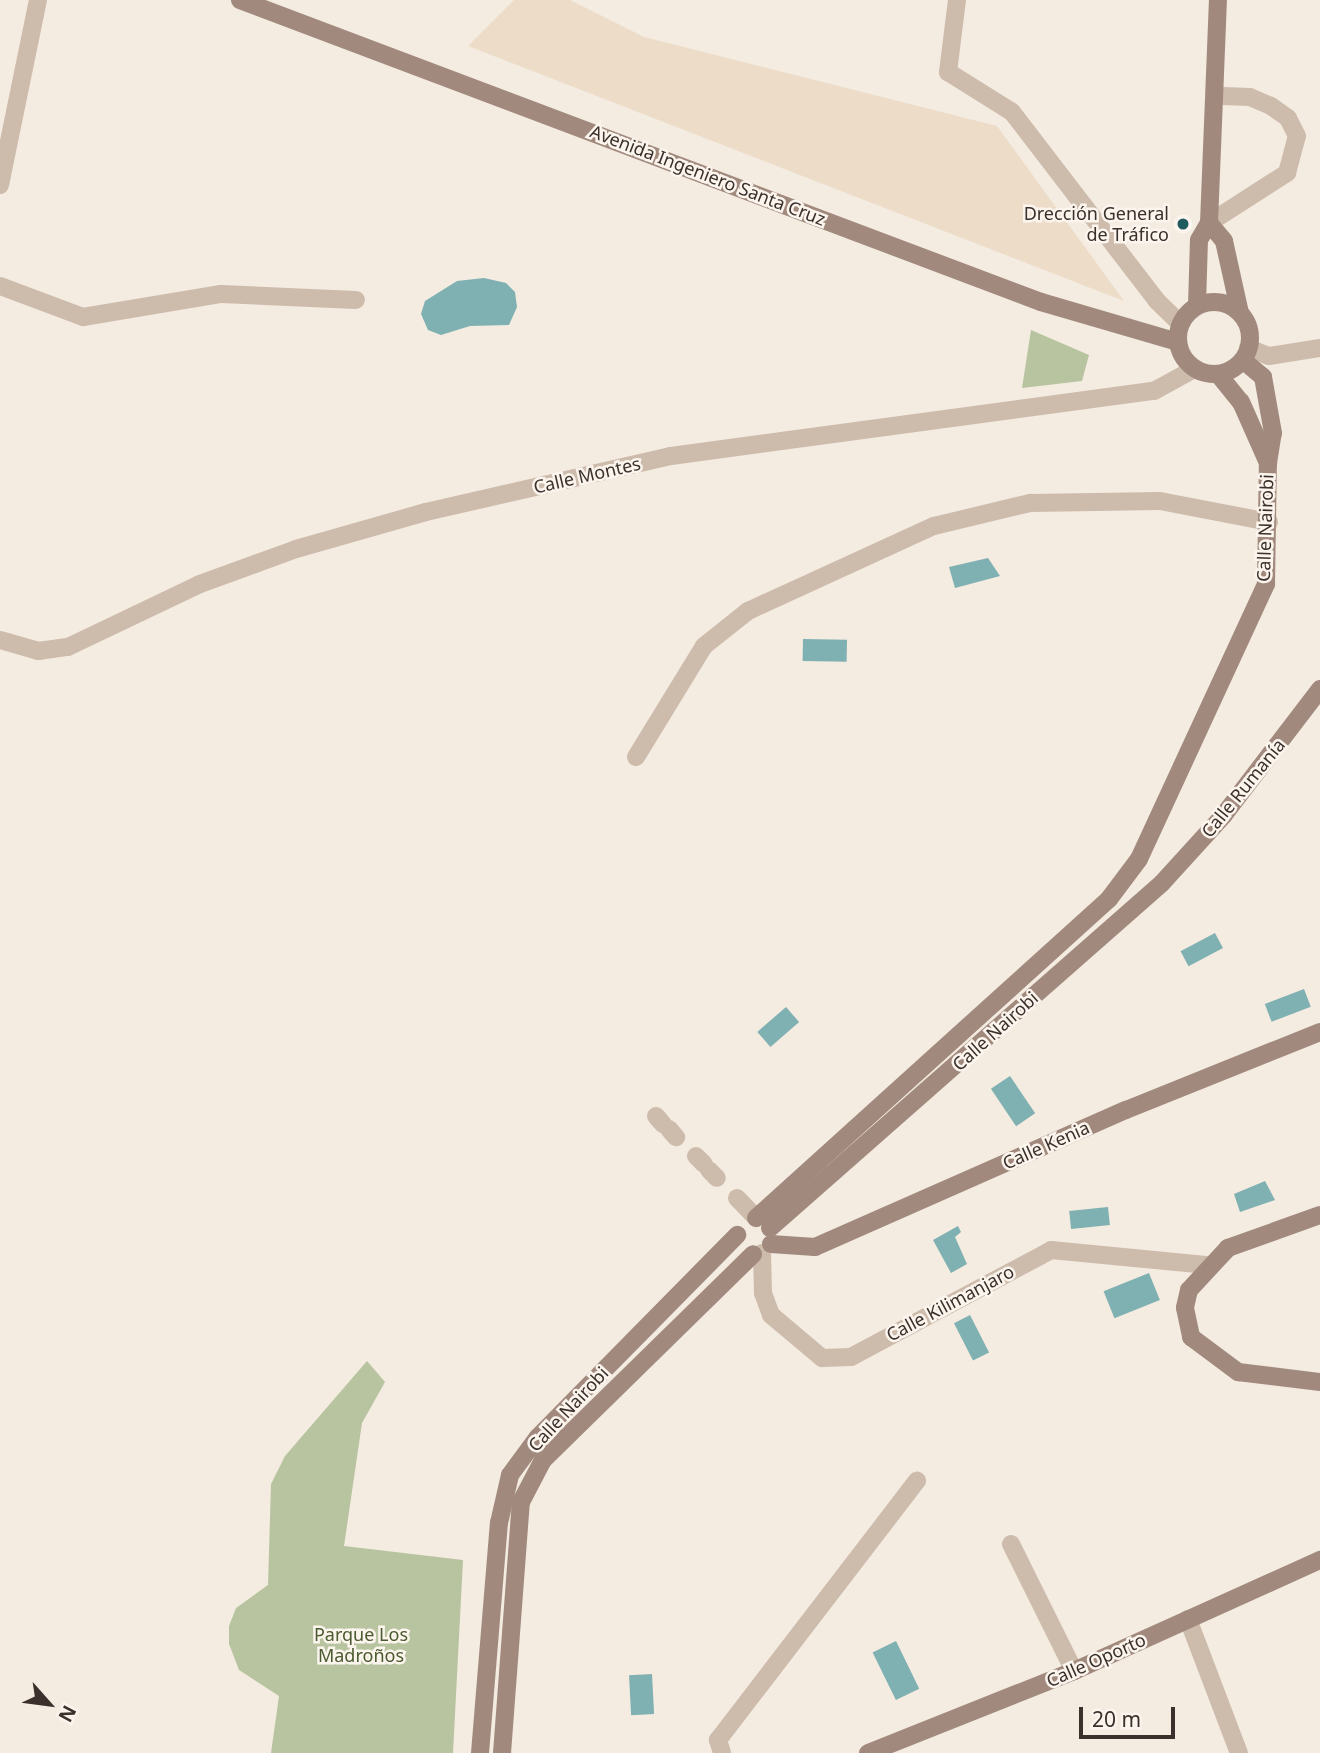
<!DOCTYPE html>
<html>
<head>
<meta charset="utf-8">
<style>
  body { margin:0 }
  #map { position:relative; width:1320px; height:1753px; overflow:hidden; background:#f4ebe1; font-family:"Noto Sans",sans-serif }
  div>[style] { position:absolute }
  .green>* { inset:0; background:#b8c4a0 }
  .plaza>* { inset:0; background:#ecdcc8 }
  .water>* { inset:0; background:#7fb0b2; transform-origin:0 0 }
  .lane>* { height:18px; margin:-9px; padding:0 9px; transform-origin:9px; border-radius:9px; background:#cdbbac }
  .street>* { height:18px; margin:-9px; padding:0 9px; transform-origin:9px; border-radius:9px; background:#cdbbac }
  .secondary>* { height:18px; margin:-9px; padding:0 9px; transform-origin:9px; border-radius:9px; background:#a18a7d }
  .secondary>.ring { margin:-9px; padding:0; box-sizing:content-box; background:none; border:18px solid #a18a7d; border-radius:50% }
  .dots>* { width:19px; height:19px; translate:-50% -50%; box-sizing:border-box; border:4px solid #fbf5ee; border-radius:50% }
  span { translate:-50% -50%; white-space:nowrap; text-align:center; line-height:1.15; -webkit-text-stroke:5px #fbf5ee; paint-order:stroke }
  .street-label { font-size:18px; color:#3b302b }
  .poi-label { font-size:18px; color:#3b302b }
  .right { translate:-100% -50%; text-align:right }
  .park-label { font-size:18px; color:#4a5a2e }
  .north { position:absolute; left:14px; top:1669px; width:70px; height:70px; -webkit-text-stroke:5px #fbf5ee; paint-order:stroke; rotate:118deg; font-size:19px; font-weight:700; line-height:28px; text-align:center; color:#3b302b }
  .north::after { content:''; display:block; margin:auto; width:24px; height:32px; background:#3b302b; clip-path:polygon(50% 0,100% 100%,50% 72%,0 100%) }
  .scale { position:absolute; left:1079px; top:1707px; width:96px; height:32px; box-sizing:border-box; border:4px solid #3b302b; border-top:0; padding-left:9px; font-size:21px; line-height:24px; white-space:nowrap; color:#3b302b; -webkit-text-stroke:5px #fbf5ee; paint-order:stroke }
</style>
</head>
<body>
<div id="map">
  <div class="green">
    <i style="clip-path:polygon(1031px 330px,1089px 355px,1082px 381px,1022px 388px)"></i>
    <i style="clip-path:polygon(367px 1361px,385px 1382px,362px 1423px,344px 1546px,463px 1560px,453px 1753px,271px 1753px,279px 1696px,239px 1670px,229px 1644px,229px 1626px,236px 1608px,268px 1585px,271px 1484px,285px 1456px)"></i>
  </div>
  <div class="plaza">
    <i style="clip-path:polygon(514px 0,570px 0,644px 37px,997px 126px,1124px 301px,468px 46px)"></i>
  </div>
  <div class="water">
    <i style="clip-path:polygon(484px 278px,506px 283px,515px 292px,517px 307px,509px 325px,470px 326px,441px 335px,428px 330px,421px 314px,425px 301px,457px 281px)"></i>
    <i style="clip-path:polygon(988px 558px,1000px 576px,955px 588px,949px 567px)"></i>
    <i style="left:803px;top:639px;width:44px;height:22px;rotate:1deg"></i>
    <i style="left:1215px;top:933px;width:17px;height:39px;rotate:62deg"></i>
    <i style="left:1304px;top:989px;width:19px;height:42px;rotate:69deg"></i>
    <i style="left:786px;top:1007px;width:20px;height:38px;rotate:49deg"></i>
    <i style="left:1010px;top:1076px;width:45px;height:23px;rotate:56deg"></i>
    <i style="clip-path:polygon(1265px 1181px,1275px 1200px,1240px 1212px,1234px 1194px)"></i>
    <i style="left:1108px;top:1207px;width:18px;height:39px;rotate:84deg"></i>
    <i style="clip-path:polygon(958px 1226px,961px 1232px,955px 1237px,967px 1264px,951px 1273px,933px 1240px)"></i>
    <i style="left:1149px;top:1273px;width:29px;height:49px;rotate:68deg"></i>
    <i style="left:970px;top:1315px;width:42px;height:18px;rotate:63deg"></i>
    <i style="left:896px;top:1641px;width:53px;height:26px;rotate:64deg"></i>
    <i style="left:652px;top:1674px;width:40px;height:23px;rotate:87deg"></i>
  </div>
  <div class="lane">
    <i style="left:1209px;top:223px;width:93px;rotate:-32.7deg"></i>
    <i style="left:1287px;top:173px;width:38px;rotate:-75deg"></i>
    <i style="left:1297px;top:136px;width:20px;rotate:-117deg"></i>
    <i style="left:1288px;top:118px;width:21px;rotate:-145deg"></i>
    <i style="left:1271px;top:106px;width:23px;rotate:-157deg"></i>
    <i style="left:1250px;top:97px;width:35px;rotate:-178deg"></i>
  </div>
  <div class="street">
    <i style="left:957px;top:0;width:73px;rotate:97.1deg"></i>
    <i style="left:948px;top:72px;width:75px;rotate:32deg"></i>
    <i style="left:1012px;top:112px;width:238px;rotate:52.5deg"></i>
    <i style="left:1157px;top:301px;width:33px;rotate:44deg"></i>
    <i style="left:0;top:185px;width:189px;rotate:-78.4deg"></i>
    <i style="left:0;top:286px;width:89px;rotate:20.5deg"></i>
    <i style="left:83px;top:317px;width:140px;rotate:-9.5deg"></i>
    <i style="left:221px;top:294px;width:135px;rotate:2.5deg"></i>
    <i style="left:1248px;top:348px;width:22px;rotate:21deg"></i>
    <i style="left:1269px;top:356px;width:52px;rotate:-8.9deg"></i>
    <i style="left:0;top:640px;width:40px;rotate:16deg"></i>
    <i style="left:38px;top:651px;width:30px;rotate:-8deg"></i>
    <i style="left:68px;top:647px;width:146px;rotate:-25.5deg"></i>
    <i style="left:200px;top:584px;width:102px;rotate:-20deg"></i>
    <i style="left:296px;top:549px;width:135px;rotate:-15.9deg"></i>
    <i style="left:426px;top:512px;width:251px;rotate:-12.9deg"></i>
    <i style="left:671px;top:456px;width:487px;rotate:-7.7deg"></i>
    <i style="left:1154px;top:391px;width:46px;rotate:-28.8deg"></i>
    <i style="left:636px;top:757px;width:130px;rotate:-58.5deg"></i>
    <i style="left:704px;top:646px;width:56px;rotate:-38.5deg"></i>
    <i style="left:748px;top:611px;width:205px;rotate:-24.6deg"></i>
    <i style="left:934px;top:526px;width:99px;rotate:-13.5deg"></i>
    <i style="left:1030px;top:503px;width:130px;rotate:-0.9deg"></i>
    <i style="left:1160px;top:501px;width:111px;rotate:10.9deg"></i>
    <i style="left:656px;top:1116px;width:11px;rotate:49deg"></i>
    <i style="left:669px;top:1129px;width:11px;rotate:49deg"></i>
    <i style="left:696px;top:1156px;width:11px;rotate:45deg"></i>
    <i style="left:709px;top:1170px;width:11px;rotate:45deg"></i>
    <i style="left:737px;top:1198px;width:28px;rotate:46deg"></i>
    <i style="left:762px;top:1253px;width:40px;rotate:88.6deg"></i>
    <i style="left:763px;top:1293px;width:23px;rotate:70deg"></i>
    <i style="left:771px;top:1315px;width:67px;rotate:40.1deg"></i>
    <i style="left:822px;top:1358px;width:29px;rotate:-2deg"></i>
    <i style="left:851px;top:1357px;width:227px;rotate:-28.1deg"></i>
    <i style="left:1051px;top:1250px;width:158px;rotate:5.5deg"></i>
    <i style="left:1011px;top:1544px;width:142px;rotate:63.6deg"></i>
    <i style="left:1188px;top:1619px;width:143px;rotate:69.2deg"></i>
    <i style="left:722px;top:1753px;width:14px;rotate:-107deg"></i>
    <i style="left:718px;top:1740px;width:327px;rotate:-52.5deg"></i>
  </div>
  <div class="secondary">
    <i style="left:240px;top:0;width:856px;rotate:20.66deg"></i>
    <i style="left:1041px;top:302px;width:143px;rotate:16.3deg"></i>
    <i style="left:1209px;top:223px;width:23px;rotate:50deg"></i>
    <i style="left:1224px;top:241px;width:74px;rotate:77.5deg"></i>
    <i class="ring" style="left:1178px;top:302px;width:54px;height:54px"></i>
    <i style="left:1197px;top:306px;width:66px;rotate:-88.3deg"></i>
    <i style="left:1199px;top:240px;width:20px;rotate:-60deg"></i>
    <i style="left:1209px;top:223px;width:223px;rotate:-87.7deg"></i>
    <i style="left:1218px;top:374px;width:36px;rotate:51deg"></i>
    <i style="left:1241px;top:402px;width:67px;rotate:66.1deg"></i>
    <i style="left:1320px;top:1215px;width:98px;rotate:160.3deg"></i>
    <i style="left:1228px;top:1248px;width:57px;rotate:132.9deg"></i>
    <i style="left:1189px;top:1290px;width:18px;rotate:103deg"></i>
    <i style="left:1185px;top:1308px;width:30px;rotate:78deg"></i>
    <i style="left:1191px;top:1337px;width:59px;rotate:36.7deg"></i>
    <i style="left:1238px;top:1372px;width:83px;rotate:7deg"></i>
    <i style="left:756px;top:1218px;width:476px;rotate:-42.1deg"></i>
    <i style="left:1109px;top:899px;width:50px;rotate:-53.1deg"></i>
    <i style="left:1139px;top:859px;width:303px;rotate:-65.2deg"></i>
    <i style="left:1266px;top:584px;width:121px;rotate:-89.1deg"></i>
    <i style="left:1268px;top:463px;width:30px;rotate:-81deg"></i>
    <i style="left:1273px;top:433px;width:57px;rotate:-100.1deg"></i>
    <i style="left:1263px;top:377px;width:26px;rotate:-140deg"></i>
    <i style="left:770px;top:1228px;width:522px;rotate:-41.35deg"></i>
    <i style="left:1162px;top:883px;width:91px;rotate:-47.7deg"></i>
    <i style="left:1223px;top:816px;width:160px;rotate:-52.6deg"></i>
    <i style="left:771px;top:1244px;width:44px;rotate:3.9deg"></i>
    <i style="left:815px;top:1247px;width:340px;rotate:-23.8deg"></i>
    <i style="left:1126px;top:1110px;width:209px;rotate:-21.9deg"></i>
    <i style="left:480px;top:1753px;width:231px;rotate:-85.3deg"></i>
    <i style="left:499px;top:1523px;width:49px;rotate:-77.1deg"></i>
    <i style="left:510px;top:1475px;width:47px;rotate:-53.6deg"></i>
    <i style="left:538px;top:1437px;width:284px;rotate:-45.4deg"></i>
    <i style="left:502px;top:1753px;width:252px;rotate:-85.7deg"></i>
    <i style="left:521px;top:1502px;width:47px;rotate:-62.4deg"></i>
    <i style="left:543px;top:1460px;width:294px;rotate:-44.4deg"></i>
    <i style="left:868px;top:1753px;width:222px;rotate:-21.7deg"></i>
    <i style="left:1074px;top:1671px;width:270px;rotate:-24.3deg"></i>
  </div>
  <div class="dots">
    <i style="left:1183px;top:224px;background:#1f5a5e"></i>
  </div>
  <div class="street-label">
    <span style="left:708px;top:175px;rotate:21deg">Avenida Ingeniero Santa Cruz</span>
    <span style="left:587px;top:475px;rotate:-13deg">Calle Montes</span>
    <span style="left:1265px;top:528px;rotate:-88deg">Calle Nairobi</span>
    <span style="left:1243px;top:788px;rotate:-51deg">Calle Rumanía</span>
    <span style="left:995px;top:1031px;rotate:-42deg">Calle Nairobi</span>
    <span style="left:1046px;top:1145px;rotate:-24deg">Calle Kenia</span>
    <span style="left:950px;top:1303px;rotate:-28deg">Calle Kilimanjaro</span>
    <span style="left:568px;top:1409px;rotate:-47deg">Calle Nairobi</span>
    <span style="left:1096px;top:1660px;rotate:-24deg">Calle Oporto</span>
  </div>
  <div class="poi-label">
    <span class="right" style="left:1169px;top:224px">Drección General<br>de Tráfico</span>
  </div>
  <div class="park-label">
    <span style="left:361px;top:1645px">Parque Los<br>Madroños</span>
  </div>
  <div class="north">N</div>
  <div class="scale">20 m</div>
</div>
</body>
</html>
